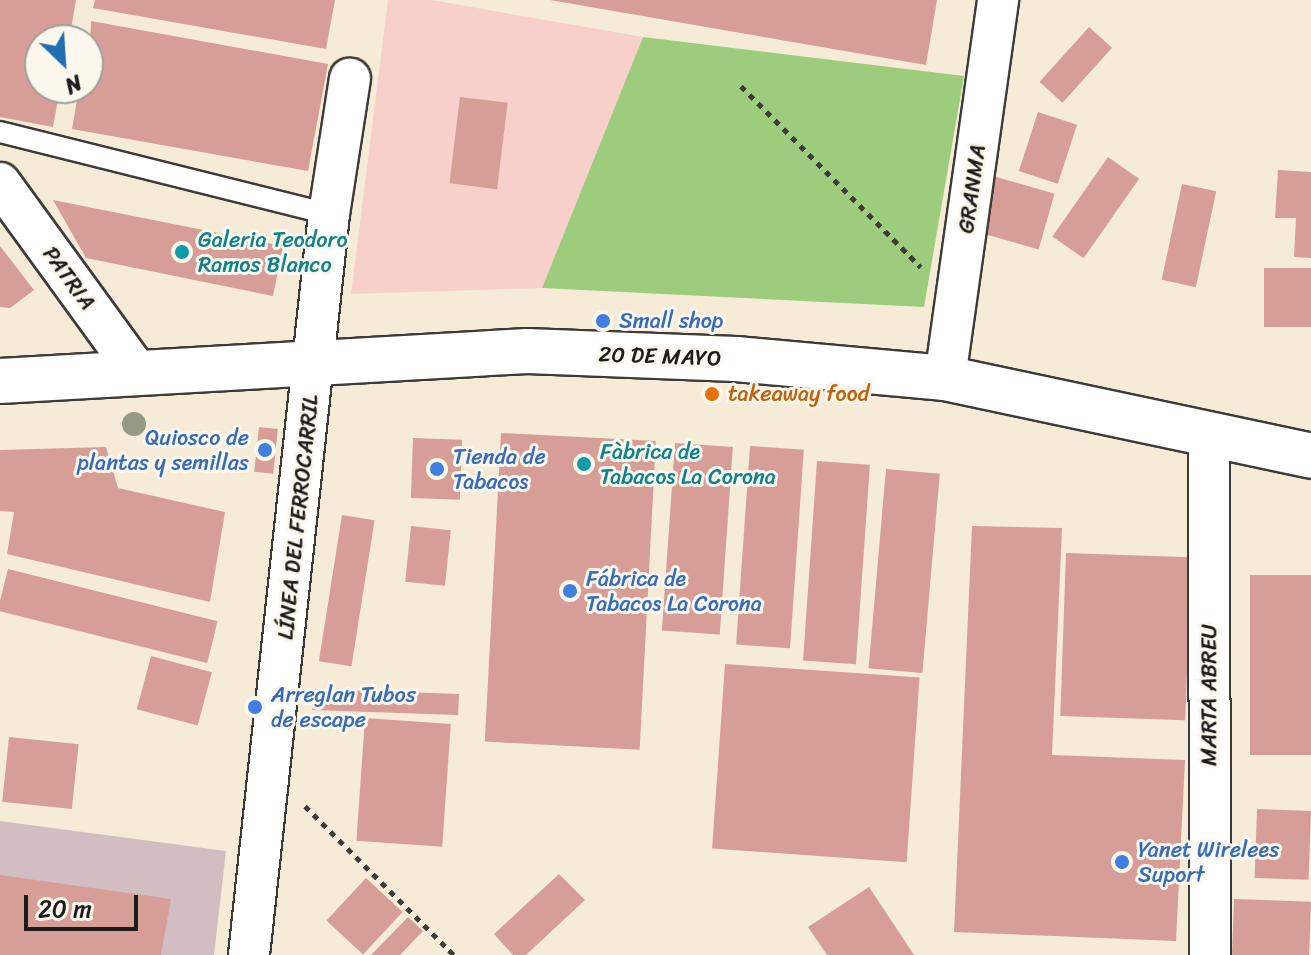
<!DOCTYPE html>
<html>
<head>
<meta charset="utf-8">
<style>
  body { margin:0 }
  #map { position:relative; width:1311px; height:955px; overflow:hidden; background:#f6ebd7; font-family:Sriracha,sans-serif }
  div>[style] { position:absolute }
  .built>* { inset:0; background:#f7d0cb }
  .industrial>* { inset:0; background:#d2bec2 }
  .green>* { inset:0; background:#9dcd7c }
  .building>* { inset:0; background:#d69e96; transform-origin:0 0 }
  .path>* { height:5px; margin-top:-2.5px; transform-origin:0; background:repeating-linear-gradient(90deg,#3d3b38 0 6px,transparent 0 12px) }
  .roads { filter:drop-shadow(2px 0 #3d3b38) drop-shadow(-2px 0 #3d3b38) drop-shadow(0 2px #3d3b38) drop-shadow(0 -2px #3d3b38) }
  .lane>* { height:20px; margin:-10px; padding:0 10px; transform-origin:10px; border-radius:10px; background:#fff }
  .street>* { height:40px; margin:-20px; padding:0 20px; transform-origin:20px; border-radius:20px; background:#fff }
  .secondary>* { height:44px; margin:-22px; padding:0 22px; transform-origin:22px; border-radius:22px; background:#fff }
  .trees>* { width:24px; height:24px; margin:-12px; border-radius:50%; background:#979b83 }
  .dots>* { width:22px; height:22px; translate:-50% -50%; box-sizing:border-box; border:4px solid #fbf7ec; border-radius:50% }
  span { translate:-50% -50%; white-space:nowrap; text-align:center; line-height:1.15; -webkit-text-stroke:6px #fbf7ec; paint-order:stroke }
  .street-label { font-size:22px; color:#1c1c1c }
  .culture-label { font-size:22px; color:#0d838f }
  .left { translate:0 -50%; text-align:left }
  .shop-label { font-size:22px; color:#366cbe }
  .right { translate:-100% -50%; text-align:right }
  .food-label { font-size:22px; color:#c56008 }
  .north { position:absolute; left:24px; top:24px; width:80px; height:80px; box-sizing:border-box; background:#fbf7ec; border:2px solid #a29f99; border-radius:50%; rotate:155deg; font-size:22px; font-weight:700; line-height:32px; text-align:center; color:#1c1c1c }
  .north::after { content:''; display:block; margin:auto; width:28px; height:36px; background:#1f6fb2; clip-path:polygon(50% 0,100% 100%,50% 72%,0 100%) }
  .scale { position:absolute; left:24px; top:895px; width:114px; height:36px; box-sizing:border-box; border:4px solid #1c1c1c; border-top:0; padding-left:10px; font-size:24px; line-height:28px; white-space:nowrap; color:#1c1c1c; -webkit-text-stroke:6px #fbf7ec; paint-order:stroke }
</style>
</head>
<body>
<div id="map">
  <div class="built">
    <i style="clip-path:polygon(388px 0,431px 0,643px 37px,542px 288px,351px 294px)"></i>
  </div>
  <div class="industrial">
    <i style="clip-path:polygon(0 821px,226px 851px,214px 955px,0 955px)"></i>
  </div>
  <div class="green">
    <i style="clip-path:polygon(643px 37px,964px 76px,924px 307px,542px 288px)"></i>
  </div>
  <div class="building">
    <i style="clip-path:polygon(0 0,76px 0,69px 40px,40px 40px,40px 88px,60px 88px,53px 127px,0 117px)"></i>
    <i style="clip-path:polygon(95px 0,335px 0,326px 49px,93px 8px)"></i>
    <i style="clip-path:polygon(550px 0,937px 0,926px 65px)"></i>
    <i style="clip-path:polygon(91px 21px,328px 64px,308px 171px,72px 129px,79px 88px,88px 88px)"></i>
    <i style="left:1089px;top:27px;width:31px;height:74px;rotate:42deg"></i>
    <i style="left:460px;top:97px;width:48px;height:87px;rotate:7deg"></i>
    <i style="left:1038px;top:112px;width:41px;height:62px;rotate:18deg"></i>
    <i style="left:1108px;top:157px;width:38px;height:97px;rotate:35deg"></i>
    <i style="clip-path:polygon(1278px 170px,1311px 172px,1311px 258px,1294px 257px,1296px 218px,1275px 218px)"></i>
    <i style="left:993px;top:176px;width:64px;height:58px;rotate:16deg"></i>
    <i style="left:1182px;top:184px;width:35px;height:98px;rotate:12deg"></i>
    <i style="clip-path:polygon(53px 200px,283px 246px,273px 296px,86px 258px)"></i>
    <i style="clip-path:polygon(0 246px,34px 290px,10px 308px,0 307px)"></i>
    <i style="left:1264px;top:268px;width:47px;height:59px"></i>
    <i style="left:259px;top:427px;width:19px;height:45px;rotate:6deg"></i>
    <i style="left:501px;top:433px;width:155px;height:309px;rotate:3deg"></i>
    <i style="left:413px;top:438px;width:49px;height:60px;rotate:2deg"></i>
    <i style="left:675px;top:443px;width:58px;height:188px;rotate:4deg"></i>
    <i style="left:750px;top:446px;width:54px;height:199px;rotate:4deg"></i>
    <i style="clip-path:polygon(106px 447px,118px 488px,225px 512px,210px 602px,7px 554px,14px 512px,0 511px,0 450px)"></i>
    <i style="left:817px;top:461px;width:53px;height:200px;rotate:4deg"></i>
    <i style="left:886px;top:469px;width:54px;height:200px;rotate:5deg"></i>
    <i style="left:342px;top:515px;width:33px;height:148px;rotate:9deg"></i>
    <i style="left:411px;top:526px;width:40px;height:56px;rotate:6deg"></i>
    <i style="clip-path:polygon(972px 526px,1062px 528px,1052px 755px,1185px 760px,1176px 941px,954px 932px)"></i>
    <i style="left:1066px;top:553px;width:125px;height:163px;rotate:2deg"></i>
    <i style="left:8px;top:569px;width:216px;height:43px;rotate:14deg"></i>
    <i style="left:1250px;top:575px;width:61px;height:180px"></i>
    <i style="left:151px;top:656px;width:63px;height:55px;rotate:15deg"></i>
    <i style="left:725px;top:664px;width:195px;height:185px;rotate:4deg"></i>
    <i style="left:313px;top:689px;width:146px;height:21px;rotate:2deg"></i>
    <i style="left:365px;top:718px;width:86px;height:123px;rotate:4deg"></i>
    <i style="left:9px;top:737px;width:70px;height:65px;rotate:6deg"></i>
    <i style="left:1257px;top:809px;width:54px;height:69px;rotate:2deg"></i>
    <i style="clip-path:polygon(559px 874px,585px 900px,526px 955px,513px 955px,494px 934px)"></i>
    <i style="clip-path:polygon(0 875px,171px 899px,161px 955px,0 955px)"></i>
    <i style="left:366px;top:878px;width:50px;height:58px;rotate:43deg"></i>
    <i style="clip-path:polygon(869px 887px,914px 955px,827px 955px,808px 927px)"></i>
    <i style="left:1234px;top:899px;width:77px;height:56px;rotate:2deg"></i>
    <i style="clip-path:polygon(408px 917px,423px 931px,400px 955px,371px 955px)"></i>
  </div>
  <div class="path">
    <i style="left:741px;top:86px;width:255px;rotate:45.2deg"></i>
    <i style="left:305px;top:806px;width:211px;rotate:45deg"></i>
  </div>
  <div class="roads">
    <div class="lane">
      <i style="left:0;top:132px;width:339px;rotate:14deg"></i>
    </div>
    <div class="street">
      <i style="left:0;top:183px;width:235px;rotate:54deg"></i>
      <i style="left:945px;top:378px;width:382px;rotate:-82deg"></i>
      <i style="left:1209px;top:435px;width:520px;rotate:89.89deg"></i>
      <i style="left:249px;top:955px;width:745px;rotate:-83.84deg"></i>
      <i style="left:329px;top:214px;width:137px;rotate:-81.2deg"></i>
    </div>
    <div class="secondary">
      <i style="left:0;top:381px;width:528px;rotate:-3.26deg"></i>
      <i style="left:527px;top:351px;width:209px;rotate:2.2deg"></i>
      <i style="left:736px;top:359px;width:210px;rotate:5.2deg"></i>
      <i style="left:945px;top:378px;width:374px;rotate:12deg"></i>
    </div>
  </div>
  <div class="trees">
    <i style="left:134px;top:424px"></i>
  </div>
  <div class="dots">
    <i style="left:182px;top:252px;background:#0f9aa8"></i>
    <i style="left:603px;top:321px;background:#3f7fe0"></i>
    <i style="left:712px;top:394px;background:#e8710a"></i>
    <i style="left:265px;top:450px;background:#3f7fe0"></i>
    <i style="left:584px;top:464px;background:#0f9aa8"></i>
    <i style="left:437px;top:469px;background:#3f7fe0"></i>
    <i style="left:570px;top:591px;background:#3f7fe0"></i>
    <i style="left:255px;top:707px;background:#3f7fe0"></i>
    <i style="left:1122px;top:862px;background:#3f7fe0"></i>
  </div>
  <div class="street-label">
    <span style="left:972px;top:189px;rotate:-82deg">GRANMA</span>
    <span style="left:69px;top:278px;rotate:54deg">PATRIA</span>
    <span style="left:660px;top:356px;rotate:2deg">20 DE MAYO</span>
    <span style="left:298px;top:517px;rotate:-84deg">LÍNEA DEL FERROCARRIL</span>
    <span style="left:1209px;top:695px;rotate:-90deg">MARTA ABREU</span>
  </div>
  <div class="culture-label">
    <span class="left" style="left:198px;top:252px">Galeria Teodoro<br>Ramos Blanco</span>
    <span class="left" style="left:600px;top:464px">Fàbrica de<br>Tabacos La Corona</span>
  </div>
  <div class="shop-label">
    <span class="left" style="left:619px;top:321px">Small shop</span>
    <span class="right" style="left:249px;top:450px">Quiosco de<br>plantas y semillas</span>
    <span class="left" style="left:453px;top:469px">Tienda de<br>Tabacos</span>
    <span class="left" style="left:586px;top:591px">Fábrica de<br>Tabacos La Corona</span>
    <span class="left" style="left:271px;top:707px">Arreglan Tubos<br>de escape</span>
    <span class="left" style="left:1138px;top:862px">Yanet Wirelees<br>Suport</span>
  </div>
  <div class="food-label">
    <span class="left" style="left:728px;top:394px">takeaway food</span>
  </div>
  <div class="north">N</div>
  <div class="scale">20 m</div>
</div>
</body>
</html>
